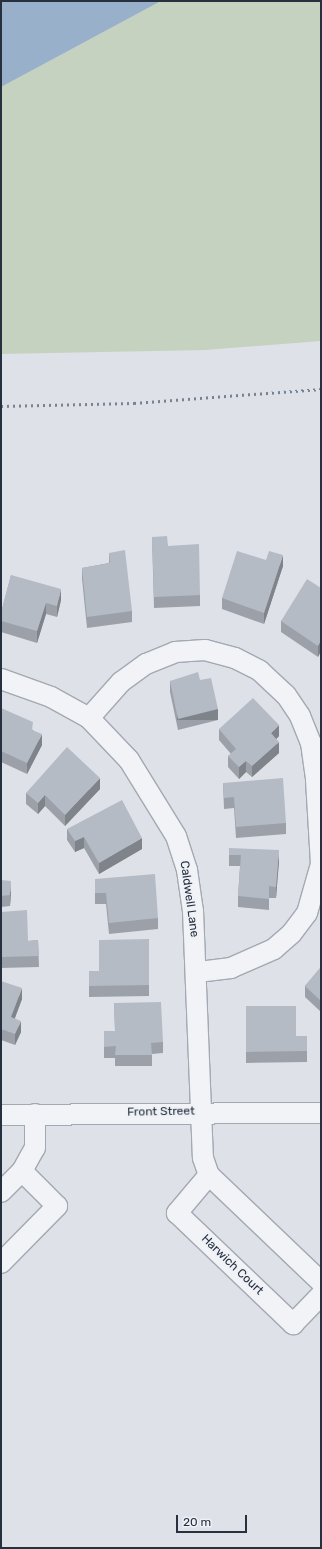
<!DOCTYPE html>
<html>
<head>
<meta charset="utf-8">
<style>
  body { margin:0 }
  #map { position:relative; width:322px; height:1549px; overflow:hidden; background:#dee2e8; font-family:Rubik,sans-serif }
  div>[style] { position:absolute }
  .green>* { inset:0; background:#c4d2bf }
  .water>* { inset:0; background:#98b0c9 }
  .roads { filter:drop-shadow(1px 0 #a3a9b2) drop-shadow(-1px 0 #a3a9b2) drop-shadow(0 1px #a3a9b2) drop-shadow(0 -1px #a3a9b2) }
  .street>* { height:20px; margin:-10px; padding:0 10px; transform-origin:10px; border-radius:10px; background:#f1f3f6 }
  .rail>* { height:3px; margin-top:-1.5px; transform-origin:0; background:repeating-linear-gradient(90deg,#778292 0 2px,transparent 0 6px) }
  .wall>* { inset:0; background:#9ca1a9 }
  .shaded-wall>* { inset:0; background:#7f838a; transform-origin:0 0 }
  .building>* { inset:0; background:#b5bbc5 }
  span { translate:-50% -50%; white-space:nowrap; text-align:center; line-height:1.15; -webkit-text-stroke:3.5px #eef1f6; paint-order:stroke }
  .street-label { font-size:12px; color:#27303f }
  .frame { position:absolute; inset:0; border:2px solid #27303f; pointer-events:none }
  .scale { position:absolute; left:176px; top:1515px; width:71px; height:18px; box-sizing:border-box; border:2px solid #27303f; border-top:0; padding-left:5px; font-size:12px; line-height:14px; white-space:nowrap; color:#27303f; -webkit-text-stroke:3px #eef1f6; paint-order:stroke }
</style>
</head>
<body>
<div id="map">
  <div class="green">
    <i style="clip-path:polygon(161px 1px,321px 1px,321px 341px,205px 350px,1px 354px,1px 87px)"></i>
  </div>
  <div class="water">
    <i style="clip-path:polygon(1px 1px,161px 1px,1px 87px)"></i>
  </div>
  <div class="roads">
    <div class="street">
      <i style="left:1px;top:679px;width:53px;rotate:19.8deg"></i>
      <i style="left:51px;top:697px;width:43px;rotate:28.9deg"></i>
      <i style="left:89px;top:718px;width:58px;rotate:46.4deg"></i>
      <i style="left:129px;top:760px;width:89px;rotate:58.3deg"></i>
      <i style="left:176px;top:836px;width:36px;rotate:72deg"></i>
      <i style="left:187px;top:870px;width:41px;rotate:81.7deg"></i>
      <i style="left:193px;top:911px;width:247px;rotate:87.7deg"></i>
      <i style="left:203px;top:1158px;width:18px;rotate:71deg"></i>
      <i style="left:209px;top:1175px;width:155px;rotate:43.7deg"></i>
      <i style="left:89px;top:718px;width:48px;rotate:-48.4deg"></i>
      <i style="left:121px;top:682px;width:31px;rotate:-36deg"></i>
      <i style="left:146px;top:664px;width:31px;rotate:-22deg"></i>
      <i style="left:175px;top:652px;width:30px;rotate:-4deg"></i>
      <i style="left:205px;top:650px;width:31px;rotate:15deg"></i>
      <i style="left:235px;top:658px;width:28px;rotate:27deg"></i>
      <i style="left:260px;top:671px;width:35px;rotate:43deg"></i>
      <i style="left:286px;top:695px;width:25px;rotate:56deg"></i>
      <i style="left:300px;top:716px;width:29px;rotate:68deg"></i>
      <i style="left:311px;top:743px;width:37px;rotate:82deg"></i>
      <i style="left:316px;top:780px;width:84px;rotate:86.6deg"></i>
      <i style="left:321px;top:864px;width:51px;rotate:105.9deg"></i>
      <i style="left:307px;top:913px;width:26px;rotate:127deg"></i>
      <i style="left:291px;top:934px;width:23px;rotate:139deg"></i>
      <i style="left:274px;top:949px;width:47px;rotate:156.2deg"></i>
      <i style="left:231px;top:968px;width:34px;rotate:173deg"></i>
      <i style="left:1px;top:1115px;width:320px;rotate:-0.4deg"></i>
      <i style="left:209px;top:1175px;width:50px;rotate:130.1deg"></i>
      <i style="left:177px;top:1213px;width:161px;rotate:43.7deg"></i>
      <i style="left:293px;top:1324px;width:40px;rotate:-46deg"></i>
      <i style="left:1px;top:1192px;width:30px;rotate:-45deg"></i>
      <i style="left:22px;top:1171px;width:26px;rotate:-61deg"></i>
      <i style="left:35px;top:1148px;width:34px;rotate:-90deg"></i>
      <i style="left:1px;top:1263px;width:80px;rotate:-45.5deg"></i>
      <i style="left:57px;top:1206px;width:49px;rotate:-135deg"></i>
    </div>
  </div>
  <div class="rail">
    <i style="left:1px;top:406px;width:133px;rotate:-1.3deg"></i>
    <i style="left:134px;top:403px;width:188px;rotate:-4.3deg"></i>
  </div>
  <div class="wall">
    <i style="clip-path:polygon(152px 537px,168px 546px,200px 595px,200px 606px,154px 608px)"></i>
    <i style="clip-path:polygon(109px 553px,132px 611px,132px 622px,87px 628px,82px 579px,82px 568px,109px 563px)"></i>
    <i style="clip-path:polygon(266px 560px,283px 566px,264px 624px,222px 609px,222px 598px)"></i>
    <i style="clip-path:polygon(11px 575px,61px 600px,57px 617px,46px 614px,37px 643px,1px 632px,1px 613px)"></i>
    <i style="clip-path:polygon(321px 588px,321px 651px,318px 657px,281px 632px,281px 621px)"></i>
    <i style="clip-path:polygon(200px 680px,218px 720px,178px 730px,170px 692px,170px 681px)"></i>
    <i style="clip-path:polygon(1px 708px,33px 730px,42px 745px,27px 774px,1px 762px)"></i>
    <i style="clip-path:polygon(219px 729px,279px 736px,276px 739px,279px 753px,252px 777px,246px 772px,239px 779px,228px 767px,228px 756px,231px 754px,219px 740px)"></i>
    <i style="clip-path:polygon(223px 783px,286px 823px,286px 834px,236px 838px,234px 808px,224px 809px)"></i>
    <i style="clip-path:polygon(100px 789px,65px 826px,45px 806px,38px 814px,26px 804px,26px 793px)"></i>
    <i style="clip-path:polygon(67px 829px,142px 849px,99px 874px,84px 848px,75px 852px,67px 840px)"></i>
    <i style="clip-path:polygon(229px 848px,279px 861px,276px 898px,269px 898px,269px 910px,238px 907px,238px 896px,240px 866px,229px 866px)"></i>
    <i style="clip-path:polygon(1px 873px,1px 880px,11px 892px,10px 906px,1px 907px)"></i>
    <i style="clip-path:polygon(95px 879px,158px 918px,158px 929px,109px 934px,106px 904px,95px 904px)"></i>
    <i style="clip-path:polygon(1px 912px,28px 941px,38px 940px,39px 967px,1px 968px)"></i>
    <i style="clip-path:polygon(149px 939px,149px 996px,89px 997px,89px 971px,99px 971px)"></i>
    <i style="clip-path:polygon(321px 967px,321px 1012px,305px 997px,305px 986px)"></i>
    <i style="clip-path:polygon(1px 981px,22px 999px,15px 1018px,21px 1032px,15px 1045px,1px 1040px)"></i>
    <i style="clip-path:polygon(114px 1003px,163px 1042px,163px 1053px,152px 1054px,152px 1066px,115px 1066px,115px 1058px,104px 1058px,104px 1031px,115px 1031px)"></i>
    <i style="clip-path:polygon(246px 1006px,296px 1036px,307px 1047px,307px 1062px,246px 1063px)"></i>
  </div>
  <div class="shaded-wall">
    <i style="clip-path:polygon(283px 555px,283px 566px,264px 624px,264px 613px)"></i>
    <i style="clip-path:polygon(61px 589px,61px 600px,57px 617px,57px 606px)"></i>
    <i style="clip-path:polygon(46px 603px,46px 614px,37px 643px,37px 631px)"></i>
    <i style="clip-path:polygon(321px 640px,321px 651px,318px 657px,318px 646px)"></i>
    <i style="left:218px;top:709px;width:11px;height:41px;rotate:90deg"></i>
    <i style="clip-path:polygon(279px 725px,279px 736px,271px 745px,271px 733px)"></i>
    <i style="clip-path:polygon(42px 734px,42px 745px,27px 774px,27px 763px)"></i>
    <i style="clip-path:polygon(279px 742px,279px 753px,252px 777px,252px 766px)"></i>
    <i style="clip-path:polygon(246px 761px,246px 772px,239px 779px,239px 767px)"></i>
    <i style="clip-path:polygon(100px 778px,100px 789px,65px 826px,65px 815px)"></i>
    <i style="clip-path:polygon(45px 795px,45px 806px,38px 814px,38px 803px)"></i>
    <i style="clip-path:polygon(84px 837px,84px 848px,75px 852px,75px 841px)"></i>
    <i style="clip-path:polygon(142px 838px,142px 849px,99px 874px,99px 863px)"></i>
    <i style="clip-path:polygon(279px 850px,279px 861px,276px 898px,276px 887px)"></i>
    <i style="clip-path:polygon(11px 881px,11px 892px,10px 906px,10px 895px)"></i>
    <i style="clip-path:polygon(22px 988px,22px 999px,11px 1028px,11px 1017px)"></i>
    <i style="clip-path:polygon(21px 1021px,21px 1032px,15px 1045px,15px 1034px)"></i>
  </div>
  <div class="building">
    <i style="clip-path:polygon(167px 536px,168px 546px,199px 544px,200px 595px,154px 597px,152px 537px)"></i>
    <i style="clip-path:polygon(125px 550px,132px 611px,87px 617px,82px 568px,110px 563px,109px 553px)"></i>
    <i style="clip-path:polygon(237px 551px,266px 560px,269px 551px,283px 555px,264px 613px,222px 598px)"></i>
    <i style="clip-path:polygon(11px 575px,61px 589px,57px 606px,46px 603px,37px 631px,1px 621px,1px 613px)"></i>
    <i style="clip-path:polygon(307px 579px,321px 588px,321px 640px,318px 646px,281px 621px)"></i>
    <i style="clip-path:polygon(198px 672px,200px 680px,211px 678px,218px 709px,178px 719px,170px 681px)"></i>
    <i style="clip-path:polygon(253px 698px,279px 725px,271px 733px,279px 742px,252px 766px,246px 761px,239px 767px,228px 756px,236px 749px,219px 729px)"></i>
    <i style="clip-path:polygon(1px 708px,33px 722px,32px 730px,42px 734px,27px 763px,1px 751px)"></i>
    <i style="clip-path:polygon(67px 747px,100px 778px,65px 815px,45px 795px,38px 803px,26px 793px)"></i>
    <i style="clip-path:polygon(283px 778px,286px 823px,236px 827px,234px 797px,224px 798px,223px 783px)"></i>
    <i style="clip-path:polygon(122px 800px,142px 838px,99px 863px,84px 837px,75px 841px,67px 829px)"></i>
    <i style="clip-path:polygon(229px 848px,279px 850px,276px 887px,269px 886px,269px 899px,238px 896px,241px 855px,229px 855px)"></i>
    <i style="clip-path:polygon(1px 873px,1px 880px,11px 881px,10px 895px,1px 896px)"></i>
    <i style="clip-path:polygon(155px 874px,158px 918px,109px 923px,106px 893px,95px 893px,95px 879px)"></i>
    <i style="clip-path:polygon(27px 910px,28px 941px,38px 940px,39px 956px,1px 957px,1px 912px)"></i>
    <i style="clip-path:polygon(149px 939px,149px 985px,89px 986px,89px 971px,99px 971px,99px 940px)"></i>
    <i style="clip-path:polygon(321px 967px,321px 1001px,305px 986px)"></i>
    <i style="clip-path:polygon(1px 981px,22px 988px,11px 1017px,21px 1021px,15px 1034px,1px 1029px)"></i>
    <i style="clip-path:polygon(161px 1002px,163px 1042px,151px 1043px,152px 1055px,115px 1055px,116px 1046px,104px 1047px,104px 1031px,115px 1031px,114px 1003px)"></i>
    <i style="clip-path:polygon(246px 1006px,296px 1006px,296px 1036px,307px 1036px,307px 1051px,246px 1052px)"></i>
  </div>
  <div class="street-label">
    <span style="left:189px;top:899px;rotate:82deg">Caldwell Lane</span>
    <span style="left:161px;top:1112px;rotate:-1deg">Front Street</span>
    <span style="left:232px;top:1265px;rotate:44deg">Harwich Court</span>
  </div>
  <div class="frame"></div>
  <div class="scale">20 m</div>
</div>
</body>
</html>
